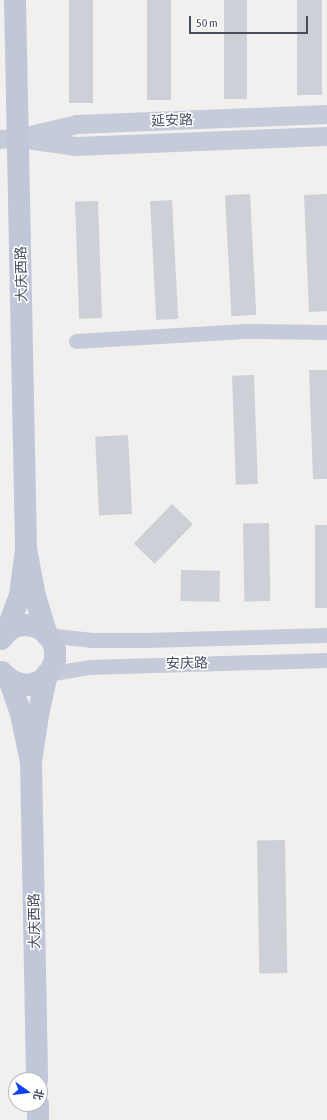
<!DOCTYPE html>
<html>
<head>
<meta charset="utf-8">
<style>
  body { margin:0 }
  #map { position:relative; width:327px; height:1120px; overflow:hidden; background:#f2f0ef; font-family:"Asap Condensed","Noto Sans SC",sans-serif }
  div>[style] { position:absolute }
  .building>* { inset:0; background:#ced0d7; transform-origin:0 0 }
  .minor>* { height:15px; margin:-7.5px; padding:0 7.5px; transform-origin:7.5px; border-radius:7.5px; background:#c5cbd8 }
  .tertiary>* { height:19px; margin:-9.5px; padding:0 9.5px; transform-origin:9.5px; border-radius:9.5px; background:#c5cbd8 }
  .secondary>* { height:22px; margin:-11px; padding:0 11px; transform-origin:11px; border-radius:11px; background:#c0c7d9 }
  span { translate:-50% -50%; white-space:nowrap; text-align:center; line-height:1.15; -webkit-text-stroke:3px #fff; paint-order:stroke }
  .street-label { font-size:14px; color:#464e5e }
  .north { position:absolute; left:8px; top:1072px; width:40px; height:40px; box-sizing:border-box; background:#fff; border:1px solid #b5b8bf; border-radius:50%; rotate:104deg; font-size:11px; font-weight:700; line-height:16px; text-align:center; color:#464e5e }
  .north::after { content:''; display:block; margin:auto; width:14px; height:18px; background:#0d41ee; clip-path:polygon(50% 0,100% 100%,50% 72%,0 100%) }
  .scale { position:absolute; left:189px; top:16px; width:119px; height:18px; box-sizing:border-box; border:2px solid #464e5e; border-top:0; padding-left:5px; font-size:12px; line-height:14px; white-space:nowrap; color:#464e5e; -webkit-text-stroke:3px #fff; paint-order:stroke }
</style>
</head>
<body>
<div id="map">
  <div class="building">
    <i style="left:69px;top:0;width:24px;height:103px"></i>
    <i style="left:147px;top:0;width:24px;height:100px"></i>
    <i style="left:224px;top:0;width:23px;height:99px"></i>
    <i style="left:297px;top:0;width:25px;height:95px"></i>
    <i style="left:250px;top:194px;width:121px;height:25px;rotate:87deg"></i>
    <i style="clip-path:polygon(327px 194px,327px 311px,309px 312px,304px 195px)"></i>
    <i style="left:172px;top:200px;width:119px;height:22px;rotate:87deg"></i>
    <i style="left:98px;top:201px;width:117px;height:23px;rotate:88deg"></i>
    <i style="clip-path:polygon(309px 370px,327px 370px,327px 479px,313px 479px)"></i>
    <i style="left:254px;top:375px;width:109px;height:22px;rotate:88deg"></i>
    <i style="left:128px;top:435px;width:79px;height:33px;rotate:87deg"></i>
    <i style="left:172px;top:504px;width:29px;height:55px;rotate:44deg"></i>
    <i style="left:269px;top:523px;width:78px;height:26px;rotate:89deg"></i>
    <i style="left:315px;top:525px;width:12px;height:83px"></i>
    <i style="left:181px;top:570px;width:39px;height:31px;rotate:1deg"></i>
    <i style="left:285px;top:840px;width:133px;height:28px;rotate:89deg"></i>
  </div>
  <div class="minor">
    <i style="left:76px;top:341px;width:169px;rotate:-3.4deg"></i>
    <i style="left:245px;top:331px;width:82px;rotate:0.7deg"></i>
    <i style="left:47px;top:635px;width:45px;rotate:6.3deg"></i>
    <i style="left:92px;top:640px;width:53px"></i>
    <i style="left:145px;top:640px;width:182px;rotate:-1.6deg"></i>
    <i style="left:47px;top:674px;width:44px;rotate:-9.2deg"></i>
    <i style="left:90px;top:667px;width:237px;rotate:-1.7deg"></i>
  </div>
  <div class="tertiary">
    <i style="left:30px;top:135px;width:48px;rotate:-13.2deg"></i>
    <i style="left:77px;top:124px;width:250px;rotate:-2.3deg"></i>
    <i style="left:0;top:139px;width:19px;rotate:-3deg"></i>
    <i style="left:19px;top:138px;width:58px;rotate:8deg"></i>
    <i style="left:76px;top:146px;width:251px;rotate:-2.3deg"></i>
  </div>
  <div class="secondary">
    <i style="left:15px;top:0;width:549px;rotate:88.85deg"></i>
    <i style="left:6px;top:633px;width:40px;rotate:-69.8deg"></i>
    <i style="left:20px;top:595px;width:46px;rotate:-82.6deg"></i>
    <i style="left:26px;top:549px;width:48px;rotate:79.2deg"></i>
    <i style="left:35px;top:596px;width:41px;rotate:72.9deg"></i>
    <i style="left:1px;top:639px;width:11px;rotate:-49deg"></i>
    <i style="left:8px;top:631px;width:9px;rotate:-32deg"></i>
    <i style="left:16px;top:626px;width:10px;rotate:-6deg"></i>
    <i style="left:26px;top:625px;width:11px;rotate:10deg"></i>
    <i style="left:37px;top:627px;width:9px;rotate:32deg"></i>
    <i style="left:45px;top:632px;width:11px;rotate:49deg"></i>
    <i style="left:52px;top:640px;width:10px;rotate:73deg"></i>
    <i style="left:55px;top:650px;width:10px;rotate:90deg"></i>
    <i style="left:55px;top:660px;width:11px;rotate:112deg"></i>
    <i style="left:51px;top:670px;width:10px;rotate:127deg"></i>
    <i style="left:45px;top:678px;width:10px;rotate:151deg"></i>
    <i style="left:36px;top:683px;width:9px;rotate:167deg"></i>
    <i style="left:27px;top:685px;width:10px;rotate:-169deg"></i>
    <i style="left:17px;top:683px;width:9px;rotate:-153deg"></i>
    <i style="left:9px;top:679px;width:10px;rotate:-135deg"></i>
    <i style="left:9px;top:679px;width:37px;rotate:71deg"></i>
    <i style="left:21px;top:714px;width:49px;rotate:78.2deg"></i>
    <i style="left:31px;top:762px;width:48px;rotate:-81.5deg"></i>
    <i style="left:38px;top:715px;width:42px;rotate:-77.6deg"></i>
    <i style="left:31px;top:762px;width:318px;rotate:88.9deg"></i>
    <i style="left:38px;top:1104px;width:16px;rotate:90deg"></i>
  </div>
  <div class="street-label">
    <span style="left:172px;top:120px;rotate:-2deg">延安路</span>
    <span style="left:21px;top:274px;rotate:-91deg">大庆西路</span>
    <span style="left:187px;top:663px;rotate:-1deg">安庆路</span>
    <span style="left:34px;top:921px;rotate:-91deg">大庆西路</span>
  </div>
  <div class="north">北</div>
  <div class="scale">50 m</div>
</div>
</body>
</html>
